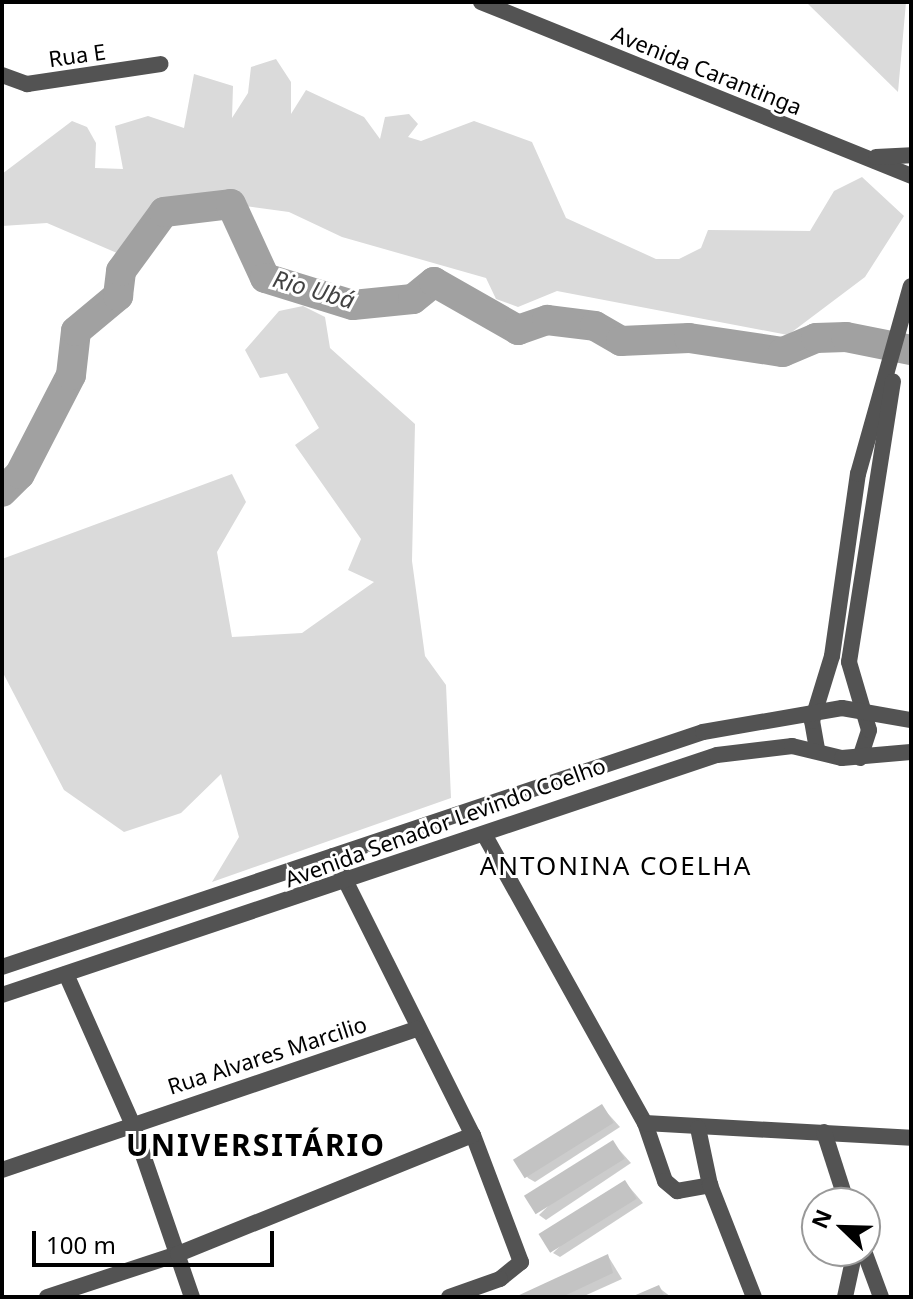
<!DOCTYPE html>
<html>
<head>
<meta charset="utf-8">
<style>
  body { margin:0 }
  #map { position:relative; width:913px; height:1299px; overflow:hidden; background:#fff; font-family:"Noto Sans",sans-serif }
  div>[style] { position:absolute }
  .green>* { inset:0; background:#dadada }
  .shadow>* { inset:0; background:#0003 }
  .river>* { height:30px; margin:-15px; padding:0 15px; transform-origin:15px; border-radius:15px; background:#a1a1a1 }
  .building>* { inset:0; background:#c3c3c3; transform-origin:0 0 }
  .minor>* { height:16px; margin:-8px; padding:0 8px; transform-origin:8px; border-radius:8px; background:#535353 }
  .tertiary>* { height:16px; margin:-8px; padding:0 8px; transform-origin:8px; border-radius:8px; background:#535353 }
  span { translate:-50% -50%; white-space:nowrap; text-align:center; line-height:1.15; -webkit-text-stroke:6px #fff; paint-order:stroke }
  .street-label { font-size:22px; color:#000 }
  .water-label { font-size:24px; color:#424242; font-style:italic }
  .quarter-label { font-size:26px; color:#000; letter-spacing:2px }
  .district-label { font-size:30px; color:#000; font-weight:700; letter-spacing:2px }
  .frame { position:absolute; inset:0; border:4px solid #000; pointer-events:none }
  .north { position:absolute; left:801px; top:1187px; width:80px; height:80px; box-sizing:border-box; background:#fff; border:2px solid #999; border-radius:50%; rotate:293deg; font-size:22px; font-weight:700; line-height:32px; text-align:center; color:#000 }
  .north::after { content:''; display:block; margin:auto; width:28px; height:36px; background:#000; clip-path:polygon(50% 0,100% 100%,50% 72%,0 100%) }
  .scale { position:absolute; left:32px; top:1231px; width:242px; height:36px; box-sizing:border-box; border:4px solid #000; border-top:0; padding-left:10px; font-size:24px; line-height:28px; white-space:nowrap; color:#000; -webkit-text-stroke:6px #fff; paint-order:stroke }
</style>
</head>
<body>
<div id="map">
  <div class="green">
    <i style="clip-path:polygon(806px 2px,906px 2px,898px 92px)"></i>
    <i style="clip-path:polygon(276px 59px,291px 82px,291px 114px,306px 90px,364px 117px,380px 139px,385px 117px,409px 114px,418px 124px,408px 137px,421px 141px,474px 121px,532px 142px,566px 218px,656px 259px,679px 259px,701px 248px,708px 230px,810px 231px,834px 191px,862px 177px,904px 216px,865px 277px,788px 335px,557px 291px,518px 307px,496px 299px,486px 278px,342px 237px,289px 212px,231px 204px,160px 198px,117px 253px,47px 223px,2px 226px,2px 174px,72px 121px,87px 127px,96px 143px,95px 168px,123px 169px,115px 126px,148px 116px,184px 128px,194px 74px,233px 86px,232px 118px,248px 93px,251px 67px)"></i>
    <i style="clip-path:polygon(303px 306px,325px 317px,330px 348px,415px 424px,412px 561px,425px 656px,446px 685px,451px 798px,212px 882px,239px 837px,221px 774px,181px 813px,124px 832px,64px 790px,2px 671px,2px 559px,232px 474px,246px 502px,217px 552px,232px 637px,302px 633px,374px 582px,348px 570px,361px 539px,295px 445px,319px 428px,287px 373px,260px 378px,245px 350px,279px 311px)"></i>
  </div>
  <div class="shadow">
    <i style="clip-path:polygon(602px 1107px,620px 1127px,535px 1182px,528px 1178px,517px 1162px)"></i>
    <i style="clip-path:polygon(613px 1143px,631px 1163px,546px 1220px,539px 1215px)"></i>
    <i style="clip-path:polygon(625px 1182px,643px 1203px,560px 1257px,553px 1253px)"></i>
    <i style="clip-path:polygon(608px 1256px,622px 1279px,582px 1297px,519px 1297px)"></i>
    <i style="clip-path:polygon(658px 1287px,671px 1297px,636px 1297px)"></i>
  </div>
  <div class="river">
    <i style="left:2px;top:492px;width:25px;rotate:-45deg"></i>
    <i style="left:20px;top:474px;width:111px;rotate:-62.7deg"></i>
    <i style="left:71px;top:375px;width:44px;rotate:-83.5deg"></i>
    <i style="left:76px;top:331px;width:55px;rotate:-39.8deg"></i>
    <i style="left:118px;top:296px;width:25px;rotate:-83deg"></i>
    <i style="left:121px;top:271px;width:73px;rotate:-53.9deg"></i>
    <i style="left:164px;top:212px;width:67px;rotate:-6.8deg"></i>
    <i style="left:231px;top:204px;width:81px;rotate:65.3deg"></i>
    <i style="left:265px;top:278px;width:92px;rotate:17.1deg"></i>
    <i style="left:353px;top:305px;width:60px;rotate:-5.7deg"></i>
    <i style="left:413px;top:299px;width:27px;rotate:-39deg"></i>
    <i style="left:434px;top:282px;width:97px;rotate:29.7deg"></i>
    <i style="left:518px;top:330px;width:31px;rotate:-19deg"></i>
    <i style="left:547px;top:320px;width:48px;rotate:7.1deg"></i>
    <i style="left:595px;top:326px;width:30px;rotate:30deg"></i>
    <i style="left:621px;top:341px;width:68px;rotate:-2.5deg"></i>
    <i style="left:689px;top:338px;width:95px;rotate:8.5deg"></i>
    <i style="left:783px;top:352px;width:36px;rotate:-23deg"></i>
    <i style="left:816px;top:338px;width:30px;rotate:-2deg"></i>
    <i style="left:846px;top:337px;width:66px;rotate:11.3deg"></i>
  </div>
  <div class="building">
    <i style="left:602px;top:1104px;width:22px;height:105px;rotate:58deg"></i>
    <i style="left:613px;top:1140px;width:22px;height:105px;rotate:58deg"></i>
    <i style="left:625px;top:1180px;width:22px;height:102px;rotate:58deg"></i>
    <i style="clip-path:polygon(608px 1254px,613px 1273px,562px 1297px,515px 1297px)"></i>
    <i style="clip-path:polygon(659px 1285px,665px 1297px,631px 1297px)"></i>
  </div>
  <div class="minor">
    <i style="left:481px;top:2px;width:464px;rotate:22deg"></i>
    <i style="left:2px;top:75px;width:27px;rotate:20deg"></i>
    <i style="left:27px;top:84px;width:135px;rotate:-8.5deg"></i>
    <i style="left:876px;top:157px;width:35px;rotate:-3deg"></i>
    <i style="left:484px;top:834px;width:331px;rotate:60.9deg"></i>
    <i style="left:645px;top:1123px;width:61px;rotate:71deg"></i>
    <i style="left:665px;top:1181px;width:16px;rotate:40deg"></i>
    <i style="left:677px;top:1191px;width:34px;rotate:-10deg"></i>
    <i style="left:333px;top:856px;width:312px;rotate:63.4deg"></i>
    <i style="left:473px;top:1135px;width:136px;rotate:69.3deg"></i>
    <i style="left:521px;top:1262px;width:27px;rotate:141deg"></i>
    <i style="left:500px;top:1279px;width:54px;rotate:160.6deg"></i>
    <i style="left:66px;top:974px;width:163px;rotate:66.1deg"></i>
    <i style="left:132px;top:1123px;width:184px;rotate:71deg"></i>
    <i style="left:645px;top:1123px;width:266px;rotate:3.2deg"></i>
    <i style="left:698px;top:1128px;width:58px;rotate:78.1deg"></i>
    <i style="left:710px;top:1185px;width:120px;rotate:68.6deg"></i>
    <i style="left:824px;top:1132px;width:75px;rotate:72.1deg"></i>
    <i style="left:2px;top:1170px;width:438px;rotate:-18.8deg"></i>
    <i style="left:864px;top:1251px;width:49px;rotate:69.7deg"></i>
    <i style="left:47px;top:1297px;width:138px;rotate:-18.2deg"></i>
    <i style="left:178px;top:1254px;width:318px;rotate:-22deg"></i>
    <i style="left:845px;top:1297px;width:47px;rotate:-77.7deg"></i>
  </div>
  <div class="tertiary">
    <i style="left:817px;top:749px;width:28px;rotate:-100deg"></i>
    <i style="left:812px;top:721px;width:68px;rotate:-72.9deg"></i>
    <i style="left:832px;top:656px;width:184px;rotate:-81.9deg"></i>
    <i style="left:858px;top:474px;width:195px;rotate:-74.3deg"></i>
    <i style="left:860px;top:758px;width:29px;rotate:-72deg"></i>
    <i style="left:869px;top:730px;width:71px;rotate:-106.4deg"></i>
    <i style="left:849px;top:662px;width:284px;rotate:-81.1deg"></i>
    <i style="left:2px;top:967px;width:739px;rotate:-18.53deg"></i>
    <i style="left:703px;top:732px;width:141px;rotate:-9.8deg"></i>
    <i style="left:842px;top:708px;width:70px;rotate:9.9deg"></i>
    <i style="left:2px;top:995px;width:754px;rotate:-18.56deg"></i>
    <i style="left:717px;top:755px;width:76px;rotate:-6.8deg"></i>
    <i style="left:792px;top:746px;width:51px;rotate:13.5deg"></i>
    <i style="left:842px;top:758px;width:69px;rotate:-5deg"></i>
  </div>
  <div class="street-label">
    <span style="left:77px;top:55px;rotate:-8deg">Rua E</span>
    <span style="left:707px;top:70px;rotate:22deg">Avenida Carantinga</span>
    <span style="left:445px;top:822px;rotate:-20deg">Avenida Senador Levindo Coelho</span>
    <span style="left:267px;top:1055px;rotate:-18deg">Rua Alvares Marcilio</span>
  </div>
  <div class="water-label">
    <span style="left:314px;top:289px;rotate:16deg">Rio Ubá</span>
  </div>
  <div class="quarter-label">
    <span style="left:616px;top:866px">ANTONINA COELHA</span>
  </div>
  <div class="district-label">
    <span style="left:256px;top:1145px">UNIVERSITÁRIO</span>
  </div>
  <div class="frame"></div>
  <div class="north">N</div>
  <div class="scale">100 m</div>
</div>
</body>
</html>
